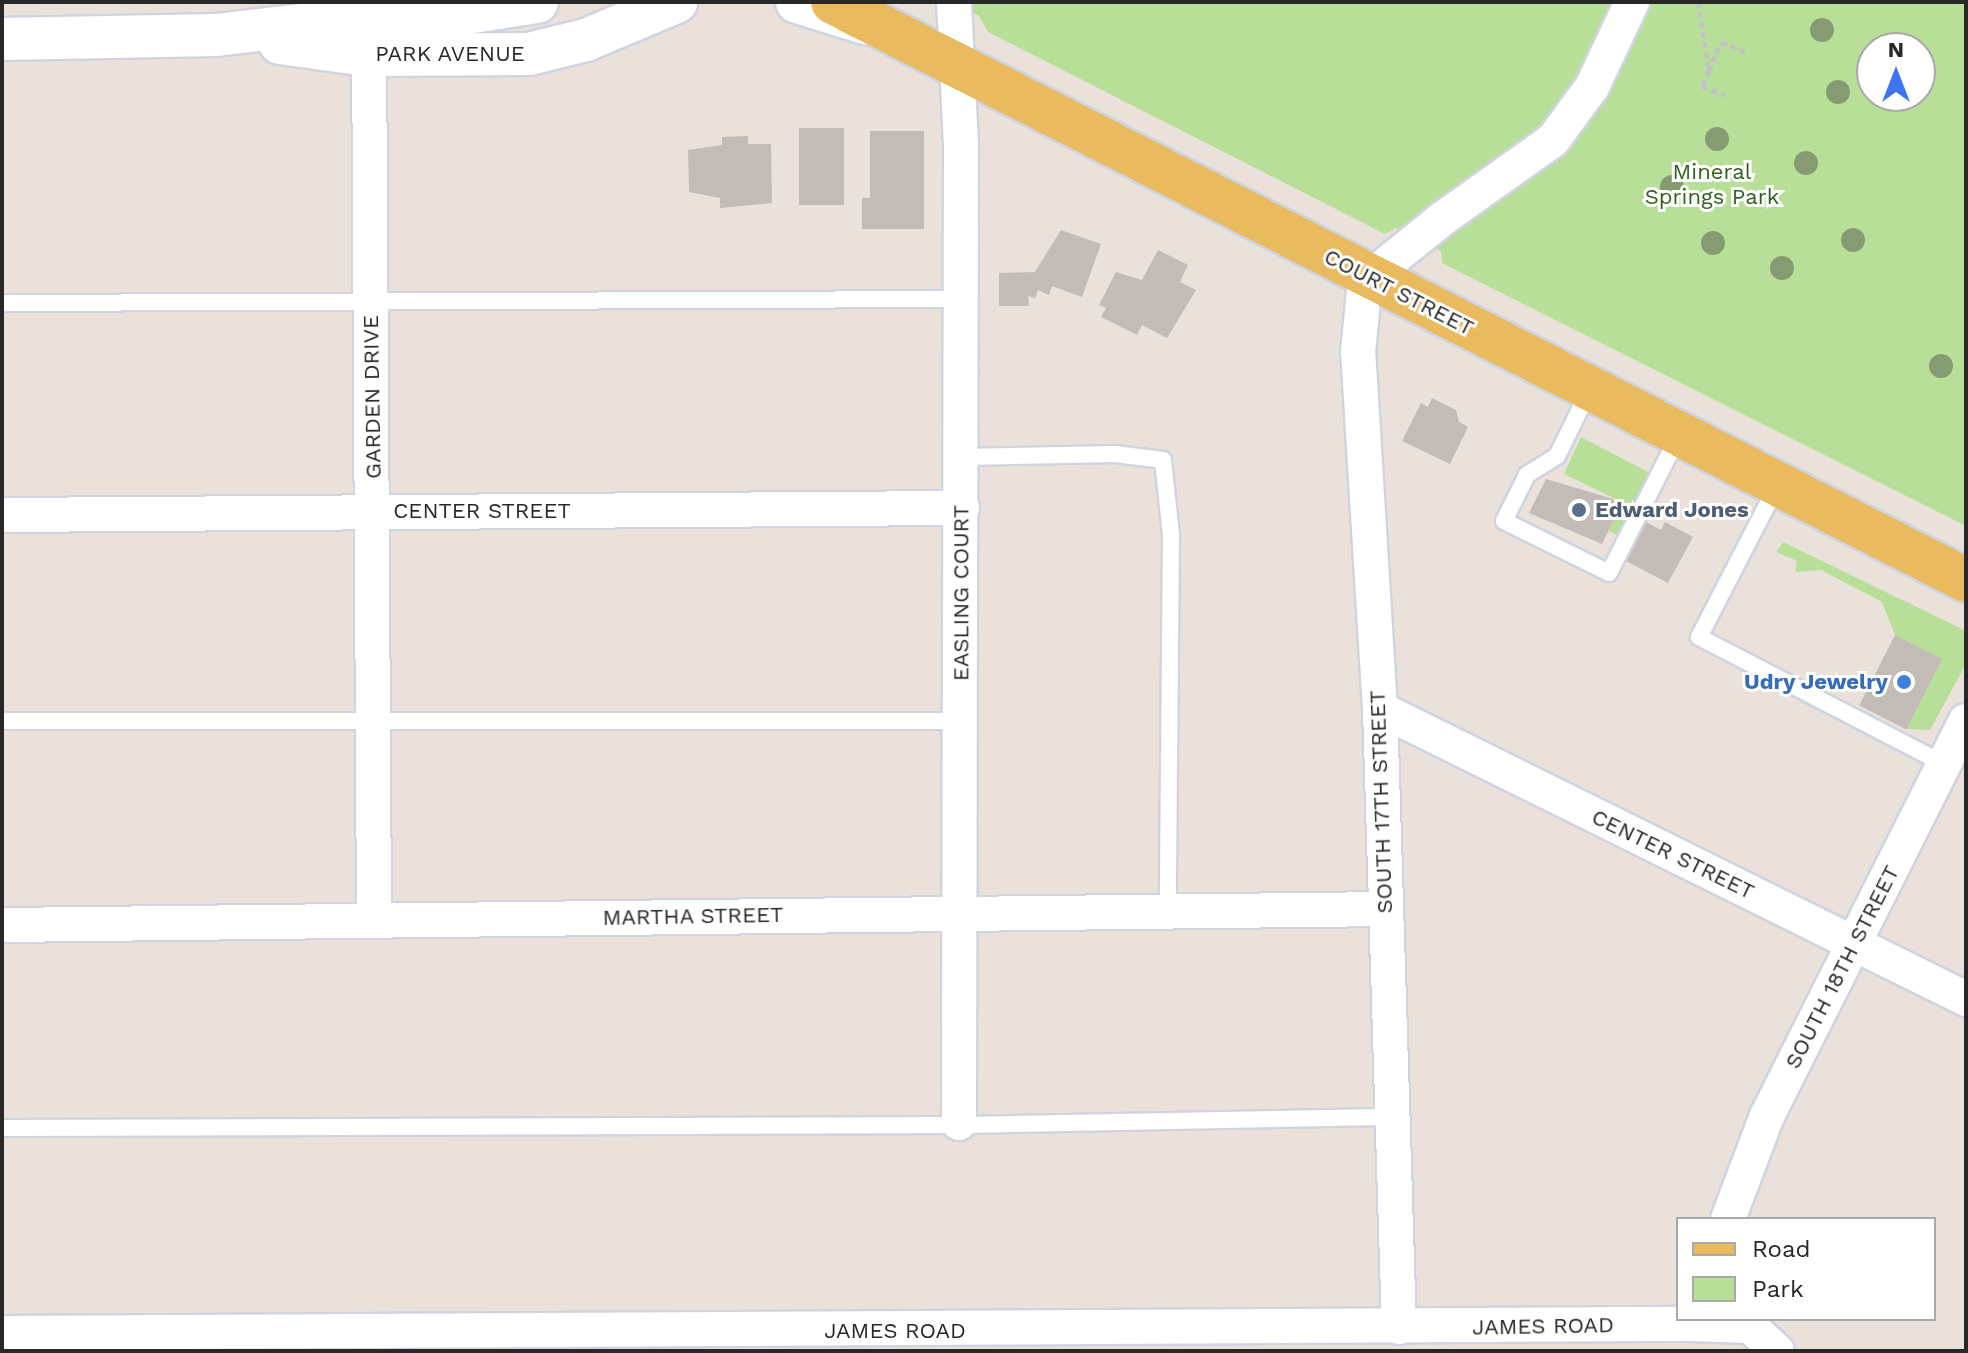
<!DOCTYPE html>
<html>
<head>
<meta charset="utf-8">
<style>
  body { margin:0 }
  #map { position:relative; width:1968px; height:1353px; overflow:hidden; background:#eae1da; font-family:"Work Sans",sans-serif }
  div>[style] { position:absolute }
  .green>* { inset:0; background:#b8df98 }
  .building>* { inset:0; background:#c2bbb6; transform-origin:0 0 }
  .path>* { height:5px; margin-top:-2.5px; transform-origin:0; background:repeating-linear-gradient(90deg,#c3c3c3 0 6px,transparent 0 10px) }
  .roads { filter:drop-shadow(2px 0 #cfd4e0) drop-shadow(-2px 0 #cfd4e0) drop-shadow(0 2px #cfd4e0) drop-shadow(0 -2px #cfd4e0) }
  .service>* { height:16px; margin:-8px; padding:0 8px; transform-origin:8px; border-radius:8px; background:#fff }
  .minor>* { height:34px; margin:-17px; padding:0 17px; transform-origin:17px; border-radius:17px; background:#fff }
  .tertiary>* { height:42px; margin:-21px; padding:0 21px; transform-origin:21px; border-radius:21px; background:#fff }
  .primary>* { height:44px; margin:-22px; padding:0 22px; transform-origin:22px; border-radius:22px; background:#eaba5e }
  .trees>* { width:24px; height:24px; margin:-12px; border-radius:50%; background:#859b72 }
  .dots>* { width:22px; height:22px; translate:-50% -50%; box-sizing:border-box; border:4px solid #fff; border-radius:50% }
  span { translate:-50% -50%; white-space:nowrap; text-align:center; line-height:1.15; -webkit-text-stroke:6px #fff; paint-order:stroke }
  .street-label { font-size:22px; color:#282828 }
  .park-label { font-size:22px; color:#32611c }
  .service-label { font-size:22px; color:#4e5e75; font-weight:700 }
  .left { translate:0 -50%; text-align:left }
  .shop-label { font-size:22px; color:#366cbe; font-weight:700 }
  .right { translate:-100% -50%; text-align:right }
  .frame { position:absolute; inset:0; border:4px solid #282828; pointer-events:none }
  .legend { position:absolute; left:1676px; top:1217px; width:260px; height:104px; box-sizing:border-box; background:#fff; border:2px solid #a9a9a9; margin:0; padding:10px 14px; list-style:none; font-size:24px; color:#282828 }
  .legend li { display:flex; align-items:center; gap:16px; height:40px }
  .legend b { width:40px; border:2px solid #a9a9a9 }
  .north { position:absolute; left:1856px; top:32px; width:80px; height:80px; box-sizing:border-box; background:#fff; border:2px solid #a9a9a9; border-radius:50%; rotate:0deg; font-size:22px; font-weight:700; line-height:32px; text-align:center; color:#282828 }
  .north::after { content:''; display:block; margin:auto; width:28px; height:36px; background:#3e74f2; clip-path:polygon(50% 0,100% 100%,50% 72%,0 100%) }
</style>
</head>
<body>
<div id="map">
  <div class="green">
    <i style="clip-path:polygon(evenodd,952px 2px,1966px 2px,1966px 526px,1442px 263px,1441px 251px,1396px 228px,1385px 234px,988px 32px,979px 16px,952px 2px,1872px 48px,1920px 48px,1920px 96px,1872px 96px,1872px 48px)"></i>
    <i style="clip-path:polygon(1581px 437px,1650px 473px,1619px 536px,1609px 531px,1622px 502px,1564px 474px)"></i>
    <i style="clip-path:polygon(1783px 542px,1966px 631px,1966px 664px,1930px 730px,1906px 729px,1942px 659px,1895px 635px,1882px 602px,1821px 570px,1795px 572px,1797px 561px,1776px 552px)"></i>
  </div>
  <div class="building">
    <i style="left:799px;top:128px;width:45px;height:77px"></i>
    <i style="clip-path:polygon(870px 131px,924px 131px,924px 229px,862px 229px,862px 198px,870px 198px)"></i>
    <i style="clip-path:polygon(748px 136px,748px 144px,771px 144px,772px 203px,720px 208px,720px 198px,689px 192px,688px 150px,722px 145px,722px 137px)"></i>
    <i style="clip-path:polygon(1061px 230px,1101px 244px,1082px 297px,1052px 286px,1049px 295px,1038px 290px,1035px 298px,1028px 296px,1029px 306px,999px 306px,999px 273px,1035px 272px)"></i>
    <i style="clip-path:polygon(1158px 250px,1188px 265px,1180px 282px,1196px 290px,1167px 338px,1142px 325px,1137px 335px,1101px 317px,1106px 308px,1099px 305px,1116px 272px,1142px 280px)"></i>
    <i style="clip-path:polygon(1432px 398px,1456px 410px,1459px 422px,1468px 427px,1450px 464px,1402px 441px,1421px 403px,1428px 407px)"></i>
    <i style="clip-path:polygon(1546px 479px,1623px 502px,1602px 544px,1529px 513px)"></i>
    <i style="clip-path:polygon(1644px 521px,1661px 530px,1665px 522px,1693px 537px,1668px 583px,1624px 560px)"></i>
    <i style="left:1895px;top:635px;width:53px;height:79px;rotate:27deg"></i>
  </div>
  <div class="path">
    <i style="left:1698px;top:2px;width:70px;rotate:80.9deg"></i>
    <i style="left:1709px;top:71px;width:31px;rotate:-68deg"></i>
    <i style="left:1721px;top:42px;width:26px;rotate:23deg"></i>
    <i style="left:1709px;top:71px;width:17px;rotate:115deg"></i>
    <i style="left:1702px;top:86px;width:25px;rotate:21deg"></i>
  </div>
  <div class="roads">
    <div class="service">
      <i style="left:2px;top:303px;width:959px;rotate:-0.24deg"></i>
      <i style="left:1589px;top:391px;width:72px;rotate:116.2deg"></i>
      <i style="left:1557px;top:456px;width:36px;rotate:148deg"></i>
      <i style="left:1527px;top:475px;width:51px;rotate:116.6deg"></i>
      <i style="left:1504px;top:521px;width:117px;rotate:26.3deg"></i>
      <i style="left:1609px;top:573px;width:155px;rotate:-63.1deg"></i>
      <i style="left:962px;top:457px;width:153px;rotate:-1.1deg"></i>
      <i style="left:1115px;top:454px;width:48px;rotate:7.1deg"></i>
      <i style="left:1163px;top:460px;width:75px;rotate:83.9deg"></i>
      <i style="left:1171px;top:535px;width:378px;rotate:90.5deg"></i>
      <i style="left:1777px;top:486px;width:170px;rotate:117.3deg"></i>
      <i style="left:1699px;top:637px;width:276px;rotate:27.4deg"></i>
      <i style="left:2px;top:721px;width:958px"></i>
      <i style="left:2px;top:1128px;width:963px;rotate:-0.18deg"></i>
      <i style="left:965px;top:1125px;width:429px;rotate:-1.1deg"></i>
    </div>
    <div class="minor">
      <i style="left:954px;top:2px;width:145px;rotate:87.2deg"></i>
      <i style="left:961px;top:147px;width:976px;rotate:90.12deg"></i>
      <i style="left:369px;top:30px;width:890px;rotate:89.68deg"></i>
      <i style="left:2px;top:515px;width:960px;rotate:-0.42deg"></i>
      <i style="left:1380px;top:709px;width:654px;rotate:26.33deg"></i>
      <i style="left:2px;top:925px;width:1382px;rotate:-0.66deg"></i>
      <i style="left:1728px;top:1219px;width:110px;rotate:-69.3deg"></i>
      <i style="left:1767px;top:1116px;width:442px;rotate:-63.3deg"></i>
      <i style="left:1399px;top:1327px;width:618px;rotate:-91.76deg"></i>
      <i style="left:1380px;top:709px;width:358px;rotate:-93.5deg"></i>
      <i style="left:1358px;top:352px;width:61px;rotate:-84.4deg"></i>
      <i style="left:1364px;top:291px;width:14px;rotate:-69deg"></i>
      <i style="left:1369px;top:278px;width:94px;rotate:-38.9deg"></i>
      <i style="left:1442px;top:219px;width:136px;rotate:-35.4deg"></i>
      <i style="left:1553px;top:140px;width:66px;rotate:-53.7deg"></i>
      <i style="left:1592px;top:87px;width:94px;rotate:-64.8deg"></i>
      <i style="left:2px;top:1333px;width:1688px;rotate:-0.31deg"></i>
      <i style="left:1690px;top:1324px;width:60px;rotate:1.9deg"></i>
      <i style="left:1750px;top:1326px;width:37px;rotate:43deg"></i>
    </div>
    <div class="tertiary">
      <i style="left:797px;top:2px;width:71px;rotate:17.2deg"></i>
      <i style="left:2px;top:39px;width:214px;rotate:-1.1deg"></i>
      <i style="left:216px;top:35px;width:154px;rotate:-6.7deg"></i>
      <i style="left:369px;top:17px;width:84px;rotate:-1.4deg"></i>
      <i style="left:453px;top:15px;width:85px;rotate:-8.8deg"></i>
      <i style="left:280px;top:43px;width:89px;rotate:7.8deg"></i>
      <i style="left:368px;top:55px;width:161px;rotate:-0.4deg"></i>
      <i style="left:529px;top:54px;width:59px;rotate:-13.8deg"></i>
      <i style="left:586px;top:40px;width:98px;rotate:-22.9deg"></i>
    </div>
    <div class="primary">
      <i style="left:833px;top:2px;width:1272px;rotate:27.03deg"></i>
    </div>
  </div>
  <div class="trees">
    <i style="left:1822px;top:30px"></i>
    <i style="left:1838px;top:92px"></i>
    <i style="left:1717px;top:139px"></i>
    <i style="left:1806px;top:163px"></i>
    <i style="left:1672px;top:187px"></i>
    <i style="left:1853px;top:240px"></i>
    <i style="left:1713px;top:243px"></i>
    <i style="left:1782px;top:268px"></i>
    <i style="left:1941px;top:366px"></i>
  </div>
  <div class="dots">
    <i style="left:1579px;top:510px;background:#5c6f8a"></i>
    <i style="left:1904px;top:682px;background:#3f7fe0"></i>
  </div>
  <div class="street-label">
    <span style="left:450px;top:54px">PARK AVENUE</span>
    <span style="left:1399px;top:292px;rotate:27deg">COURT STREET</span>
    <span style="left:372px;top:397px;rotate:-91deg">GARDEN DRIVE</span>
    <span style="left:482px;top:511px">CENTER STREET</span>
    <span style="left:961px;top:593px;rotate:-90deg">EASLING COURT</span>
    <span style="left:1381px;top:802px;rotate:-92deg">SOUTH 17TH STREET</span>
    <span style="left:1673px;top:854px;rotate:26deg">CENTER STREET</span>
    <span style="left:693px;top:916px;rotate:-1deg">MARTHA STREET</span>
    <span style="left:1842px;top:967px;rotate:-63deg">SOUTH 18TH STREET</span>
    <span style="left:1543px;top:1326px;rotate:-1deg">JAMES ROAD</span>
    <span style="left:895px;top:1331px">JAMES ROAD</span>
  </div>
  <div class="park-label">
    <span style="left:1712px;top:184px">Mineral<br>Springs Park</span>
  </div>
  <div class="service-label">
    <span class="left" style="left:1595px;top:510px">Edward Jones</span>
  </div>
  <div class="shop-label">
    <span class="right" style="left:1888px;top:682px">Udry Jewelry</span>
  </div>
  <div class="frame"></div>
  <ul class="legend">
  <li><b style="height:10px;background:#eaba5e"></b>Road</li>
  <li><b style="height:22px;background:#b8df98"></b>Park</li>
  </ul>
  <div class="north">N</div>
</div>
</body>
</html>
